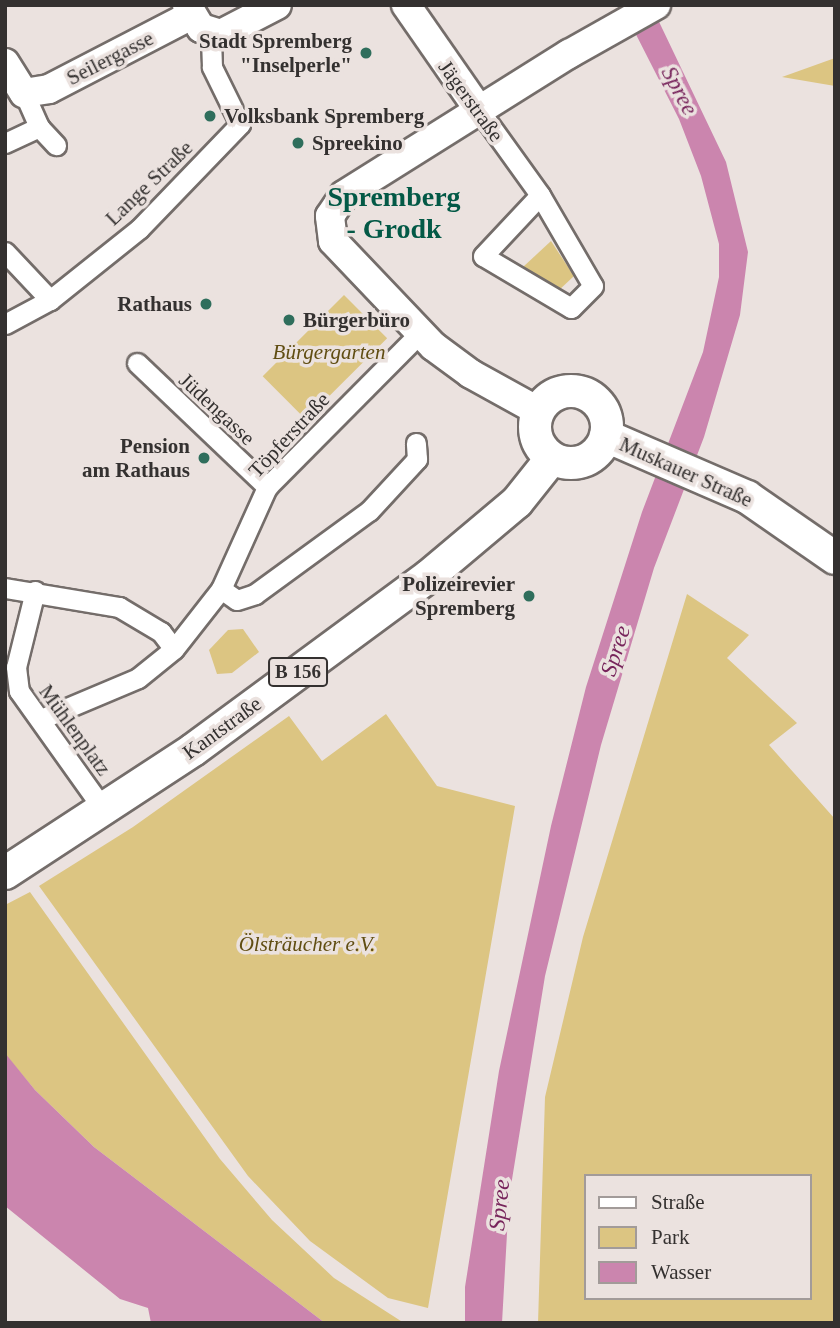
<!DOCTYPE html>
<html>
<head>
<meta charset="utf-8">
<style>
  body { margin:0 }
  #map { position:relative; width:840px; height:1328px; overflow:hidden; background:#ebe2df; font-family:"Times New Roman",serif }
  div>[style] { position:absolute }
  .green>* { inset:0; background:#dcc582; transform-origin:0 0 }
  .water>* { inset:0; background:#cb85ae }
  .roads { filter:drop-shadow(2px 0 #746d6a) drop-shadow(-2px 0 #746d6a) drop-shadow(0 2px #746d6a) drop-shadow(0 -2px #746d6a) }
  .street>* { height:19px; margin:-9.5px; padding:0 9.5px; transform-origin:9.5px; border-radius:9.5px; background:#fff }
  .secondary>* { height:28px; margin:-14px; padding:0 14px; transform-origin:14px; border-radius:14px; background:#fff }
  .primary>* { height:32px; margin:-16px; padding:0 16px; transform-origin:16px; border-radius:16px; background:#fff }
  .primary>.ring { margin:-16px; padding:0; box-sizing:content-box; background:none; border:32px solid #fff; border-radius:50% }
  .dots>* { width:19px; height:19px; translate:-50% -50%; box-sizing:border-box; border:4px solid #ebe2df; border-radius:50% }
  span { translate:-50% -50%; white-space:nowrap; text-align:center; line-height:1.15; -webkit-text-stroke:7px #ebe2df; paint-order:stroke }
  .shield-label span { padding:2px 5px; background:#ebe2df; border:2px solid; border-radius:5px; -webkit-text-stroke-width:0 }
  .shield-label { font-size:19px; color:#343130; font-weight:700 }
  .poi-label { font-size:21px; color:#343130; font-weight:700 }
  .right { translate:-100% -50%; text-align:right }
  .left { translate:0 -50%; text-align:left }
  .street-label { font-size:21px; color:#343130 }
  .park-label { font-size:21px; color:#604d12; font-style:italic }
  .water-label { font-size:23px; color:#77245b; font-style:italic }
  .district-label { font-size:28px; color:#035946; font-weight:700 }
  .frame { position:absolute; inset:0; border:7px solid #343130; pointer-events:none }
  .legend { position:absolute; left:584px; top:1174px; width:228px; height:126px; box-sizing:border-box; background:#ebe2df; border:2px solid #a29b99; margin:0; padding:9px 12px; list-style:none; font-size:21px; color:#343130 }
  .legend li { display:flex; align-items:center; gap:14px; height:35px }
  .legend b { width:35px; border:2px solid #a29b99 }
</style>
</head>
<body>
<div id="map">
  <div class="green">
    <i style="clip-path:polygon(835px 58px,835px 86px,782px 77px)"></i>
    <i style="clip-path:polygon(551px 241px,574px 276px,557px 292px,523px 267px)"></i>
    <i style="left:344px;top:295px;width:61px;height:115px;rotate:45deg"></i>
    <i style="clip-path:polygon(evenodd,687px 594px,749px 635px,727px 658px,797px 723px,769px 745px,835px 819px,835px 1323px,538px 1323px,545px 1097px,583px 937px,687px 594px,586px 1176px,810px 1176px,810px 1298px,586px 1298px,586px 1176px)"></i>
    <i style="clip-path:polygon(243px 629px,259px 652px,232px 673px,217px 674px,209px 650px,228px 630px)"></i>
    <i style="clip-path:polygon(386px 714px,437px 786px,515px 806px,428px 1308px,388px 1298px,310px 1241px,248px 1176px,39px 886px,133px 827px,289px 716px,322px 761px)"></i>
    <i style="clip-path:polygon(30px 892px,220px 1159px,272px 1220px,334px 1278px,404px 1323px,325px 1323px,94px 1147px,35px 1090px,5px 1054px,5px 905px)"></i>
  </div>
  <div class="water">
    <i style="clip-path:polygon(621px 5px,651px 5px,726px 162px,748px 252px,740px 315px,704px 437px,654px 568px,601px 745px,545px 976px,509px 1198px,502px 1323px,465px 1323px,465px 1287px,499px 1071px,551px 826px,586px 687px,642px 512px,703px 352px,719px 277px,719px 244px,701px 176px,679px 119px)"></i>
    <i style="clip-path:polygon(5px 1053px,35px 1090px,94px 1147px,325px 1323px,151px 1323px,148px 1308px,120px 1299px,5px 1206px)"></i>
  </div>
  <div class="roads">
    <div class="street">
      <i style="left:24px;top:93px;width:37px;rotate:66deg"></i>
      <i style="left:39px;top:127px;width:25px;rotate:47deg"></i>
      <i style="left:479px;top:110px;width:105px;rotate:54.3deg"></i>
      <i style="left:540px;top:195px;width:105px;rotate:59.8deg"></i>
      <i style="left:593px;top:286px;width:31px;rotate:135deg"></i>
      <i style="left:571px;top:308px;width:102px;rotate:-149.4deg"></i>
      <i style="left:483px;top:256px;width:83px;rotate:-46.9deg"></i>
      <i style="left:5px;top:143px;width:38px;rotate:-25deg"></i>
      <i style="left:5px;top:252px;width:66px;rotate:46.8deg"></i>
      <i style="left:5px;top:324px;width:51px;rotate:-28.1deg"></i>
      <i style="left:50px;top:300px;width:114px;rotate:-38.6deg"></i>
      <i style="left:139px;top:229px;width:146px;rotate:-46.1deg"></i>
      <i style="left:240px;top:124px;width:64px;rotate:-116.2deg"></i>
      <i style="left:212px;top:67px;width:35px;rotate:-92deg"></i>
      <i style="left:137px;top:363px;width:180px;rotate:43.6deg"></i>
      <i style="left:5px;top:588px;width:116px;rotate:9.5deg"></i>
      <i style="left:119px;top:607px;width:49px;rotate:30.8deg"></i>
      <i style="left:161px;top:632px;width:21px;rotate:53deg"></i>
      <i style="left:221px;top:589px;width:19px;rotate:35deg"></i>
      <i style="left:237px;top:600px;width:19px;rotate:-18deg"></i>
      <i style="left:255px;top:594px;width:141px;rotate:-36.1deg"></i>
      <i style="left:369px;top:511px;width:71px;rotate:-47.3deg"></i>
      <i style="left:417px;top:459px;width:16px;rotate:-94deg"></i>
      <i style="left:35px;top:591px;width:78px;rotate:104deg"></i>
      <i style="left:16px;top:667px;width:24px;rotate:83deg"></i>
      <i style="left:19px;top:691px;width:146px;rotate:54.5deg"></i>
      <i style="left:41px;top:719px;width:105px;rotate:-22.9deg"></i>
      <i style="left:138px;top:678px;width:46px;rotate:-38.9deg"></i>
      <i style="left:174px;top:649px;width:76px;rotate:-51.9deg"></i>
      <i style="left:221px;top:589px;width:112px;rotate:-65.7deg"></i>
      <i style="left:267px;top:487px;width:217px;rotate:-45.2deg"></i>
    </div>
    <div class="secondary">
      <i style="left:187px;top:5px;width:27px;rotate:59deg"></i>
      <i style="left:201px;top:28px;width:21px;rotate:17deg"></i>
      <i style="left:221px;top:34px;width:63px;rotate:-27.4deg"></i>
      <i style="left:406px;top:5px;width:128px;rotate:55.2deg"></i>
      <i style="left:5px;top:63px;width:36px;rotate:58deg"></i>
      <i style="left:24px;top:93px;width:25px;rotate:-9deg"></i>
      <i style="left:49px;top:89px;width:161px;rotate:-27.4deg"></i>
      <i style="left:538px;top:411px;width:77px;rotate:-151.1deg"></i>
      <i style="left:471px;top:374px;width:47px;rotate:-143.6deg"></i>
      <i style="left:433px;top:346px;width:145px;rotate:-133.6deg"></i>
      <i style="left:333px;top:241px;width:25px;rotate:-97deg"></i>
      <i style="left:330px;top:216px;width:25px;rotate:-56deg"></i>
      <i style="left:344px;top:195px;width:266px;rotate:-32.1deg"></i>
      <i style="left:569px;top:54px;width:100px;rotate:-29.4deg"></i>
    </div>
    <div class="primary">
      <i class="ring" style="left:535px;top:391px;width:40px;height:40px"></i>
      <i style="left:606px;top:436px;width:154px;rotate:23.4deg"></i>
      <i style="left:747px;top:497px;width:107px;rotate:34.7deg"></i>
      <i style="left:5px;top:873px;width:225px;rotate:-33.2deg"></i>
      <i style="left:193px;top:750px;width:293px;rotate:-36.4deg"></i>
      <i style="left:429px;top:576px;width:115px;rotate:-40.1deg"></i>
      <i style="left:517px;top:502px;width:56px;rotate:-51.5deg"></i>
    </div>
  </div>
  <div class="dots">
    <i style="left:366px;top:53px;background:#2f6e5c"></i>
    <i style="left:210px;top:116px;background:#2f6e5c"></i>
    <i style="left:298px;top:143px;background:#2f6e5c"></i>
    <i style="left:206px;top:304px;background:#2f6e5c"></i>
    <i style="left:289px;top:320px;background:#2f6e5c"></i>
    <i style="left:204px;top:458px;background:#2f6e5c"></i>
    <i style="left:529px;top:596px;background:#2f6e5c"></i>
  </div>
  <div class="shield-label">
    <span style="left:298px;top:672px">B 156</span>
  </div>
  <div class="poi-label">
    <span class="right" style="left:352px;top:53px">Stadt Spremberg<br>"Inselperle"</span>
    <span class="left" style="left:224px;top:116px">Volksbank Spremberg</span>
    <span class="left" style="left:312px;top:143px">Spreekino</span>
    <span class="right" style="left:192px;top:304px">Rathaus</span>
    <span class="left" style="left:303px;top:320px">Bürgerbüro</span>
    <span class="right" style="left:190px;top:458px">Pension<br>am Rathaus</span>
    <span class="right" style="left:515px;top:596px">Polizeirevier<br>Spremberg</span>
  </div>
  <div class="street-label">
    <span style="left:110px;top:58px;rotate:-27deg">Seilergasse</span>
    <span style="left:471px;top:101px;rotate:54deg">Jägerstraße</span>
    <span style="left:149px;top:183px;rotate:-44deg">Lange Straße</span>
    <span style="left:217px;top:409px;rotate:43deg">Jüdengasse</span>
    <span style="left:289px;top:435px;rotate:-47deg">Töpferstraße</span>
    <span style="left:686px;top:472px;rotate:24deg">Muskauer Straße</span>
    <span style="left:222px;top:728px;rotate:-36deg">Kantstraße</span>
    <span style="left:75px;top:730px;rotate:54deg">Mühlenplatz</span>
  </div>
  <div class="park-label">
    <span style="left:329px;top:352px">Bürgergarten</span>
    <span style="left:307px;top:944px">Ölsträucher e.V.</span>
  </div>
  <div class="water-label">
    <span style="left:679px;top:91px;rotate:62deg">Spree</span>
    <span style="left:616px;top:651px;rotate:-72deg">Spree</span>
    <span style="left:500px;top:1205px;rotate:-84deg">Spree</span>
  </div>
  <div class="district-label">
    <span style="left:394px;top:213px">Spremberg<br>- Grodk</span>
  </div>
  <div class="frame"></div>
  <ul class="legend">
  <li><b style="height:9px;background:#fff"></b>Straße</li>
  <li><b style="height:19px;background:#dcc582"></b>Park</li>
  <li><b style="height:19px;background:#cb85ae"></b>Wasser</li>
  </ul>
</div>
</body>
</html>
